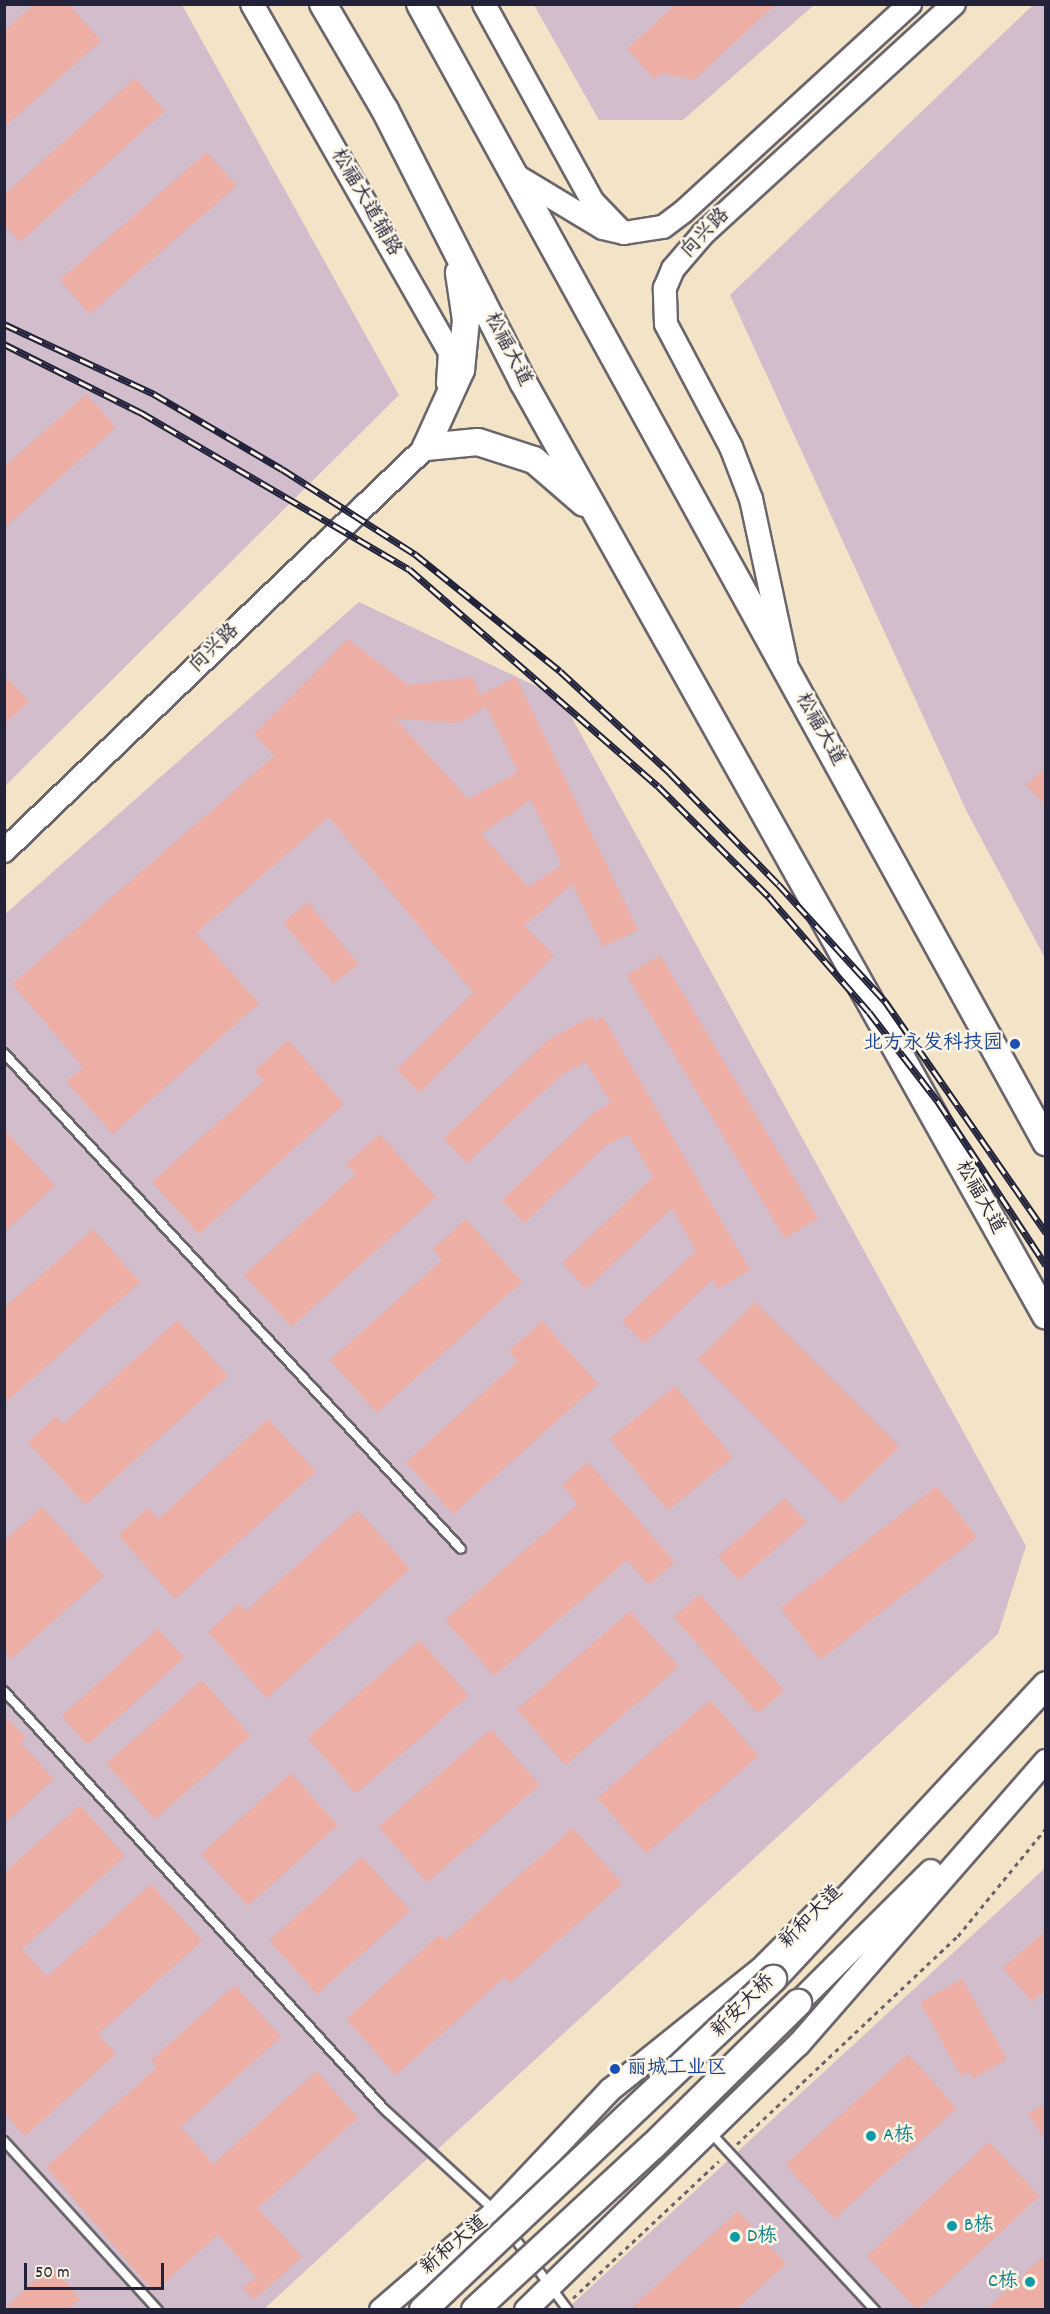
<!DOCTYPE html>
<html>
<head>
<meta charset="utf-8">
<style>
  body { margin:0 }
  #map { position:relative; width:1050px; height:2314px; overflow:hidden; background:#f3e4c8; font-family:Dekko,"LXGW WenKai TC",sans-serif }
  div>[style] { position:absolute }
  .industrial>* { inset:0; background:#d1bdcb }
  .building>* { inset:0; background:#ecaea5; transform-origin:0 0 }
  .path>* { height:3px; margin-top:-1.5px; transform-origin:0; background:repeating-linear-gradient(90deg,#6b666c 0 4.5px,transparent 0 9px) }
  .roads { filter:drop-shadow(2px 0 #6b666c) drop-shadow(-2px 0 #6b666c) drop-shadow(0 2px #6b666c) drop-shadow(0 -2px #6b666c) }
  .lane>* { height:8px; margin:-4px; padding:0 4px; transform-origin:4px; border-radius:4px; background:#fff }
  .secondary>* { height:22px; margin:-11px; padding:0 11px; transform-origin:11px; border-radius:11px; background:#fff }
  .primary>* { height:26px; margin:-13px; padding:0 13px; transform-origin:13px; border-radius:13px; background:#fff }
  .rail>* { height:7px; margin-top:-3.5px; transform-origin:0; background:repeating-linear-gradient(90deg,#fcf5e5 0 14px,#22223b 0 28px); box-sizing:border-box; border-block:2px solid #22223b }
  .bridges { filter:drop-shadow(2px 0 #6b666c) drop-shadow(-2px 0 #6b666c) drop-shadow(0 2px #6b666c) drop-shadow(0 -2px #6b666c) }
  .primary-bridge>* { height:26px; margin:-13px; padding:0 13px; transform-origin:13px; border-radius:13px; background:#fff }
  .dots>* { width:16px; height:16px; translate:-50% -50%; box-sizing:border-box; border:3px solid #fcf5e5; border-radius:50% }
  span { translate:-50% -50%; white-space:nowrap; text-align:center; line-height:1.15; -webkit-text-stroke:5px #fcf5e5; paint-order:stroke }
  .street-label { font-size:20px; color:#22223b }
  .transit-label { font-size:20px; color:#164399 }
  .right { translate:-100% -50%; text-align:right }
  .left { translate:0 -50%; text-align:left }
  .culture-label { font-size:20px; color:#0d838f }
  .frame { position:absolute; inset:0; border:6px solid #22223b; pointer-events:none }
  .scale { position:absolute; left:24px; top:2263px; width:140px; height:27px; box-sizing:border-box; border:3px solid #22223b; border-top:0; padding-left:8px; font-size:18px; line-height:21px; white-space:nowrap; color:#22223b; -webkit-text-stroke:4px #fcf5e5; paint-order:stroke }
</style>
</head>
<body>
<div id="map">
  <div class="industrial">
    <i style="clip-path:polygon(5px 5px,182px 5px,399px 395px,5px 786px)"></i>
    <i style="clip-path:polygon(534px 5px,814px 5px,683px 120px,599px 120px)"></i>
    <i style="clip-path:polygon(1033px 5px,1045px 5px,1045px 958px,967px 812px,730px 295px)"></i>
    <i style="clip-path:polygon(359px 602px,561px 698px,1026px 1546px,998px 1634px,264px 2309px,5px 2309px,4px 915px)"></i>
    <i style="clip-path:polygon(1045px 1868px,1045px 2309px,567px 2309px)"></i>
  </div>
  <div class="building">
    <i style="clip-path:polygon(34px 4px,69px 4px,101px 41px,4px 127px,4px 31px)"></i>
    <i style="clip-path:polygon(676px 4px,776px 4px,694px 80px,661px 73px,654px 79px,627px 49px)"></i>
    <i style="clip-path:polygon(135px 78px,165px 111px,20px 242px,4px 225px,4px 195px)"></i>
    <i style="left:207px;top:152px;width:45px;height:195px;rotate:49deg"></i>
    <i style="clip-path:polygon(86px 394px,116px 427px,4px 528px,4px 467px)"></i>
    <i style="clip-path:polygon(evenodd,348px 639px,408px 685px,473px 677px,480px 695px,516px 677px,638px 930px,603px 947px,572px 884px,524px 926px,554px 955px,420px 1093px,397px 1070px,473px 992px,329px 817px,196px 933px,259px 1003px,113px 1134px,66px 1082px,83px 1067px,12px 984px,274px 756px,254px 734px,348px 639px,486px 706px,518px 772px,468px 799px,395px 718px,452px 723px,466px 720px,486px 706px,348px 639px,531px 800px,562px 865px,528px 887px,481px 834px,531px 800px)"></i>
    <i style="clip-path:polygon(4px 674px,29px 702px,4px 724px)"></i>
    <i style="clip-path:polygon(1046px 767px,1046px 806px,1026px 785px)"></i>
    <i style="left:308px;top:902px;width:80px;height:32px;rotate:51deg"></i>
    <i style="left:660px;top:955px;width:307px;height:39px;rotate:59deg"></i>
    <i style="clip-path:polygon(592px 1016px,595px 1022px,603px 1017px,750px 1270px,718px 1289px,713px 1279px,644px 1344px,622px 1321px,696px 1251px,672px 1208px,586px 1289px,562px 1263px,653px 1177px,628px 1134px,604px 1147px,524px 1223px,502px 1200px,596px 1111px,611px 1103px,586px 1062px,561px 1075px,467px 1163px,444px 1138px,548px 1040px)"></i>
    <i style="clip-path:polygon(288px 1040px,344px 1104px,199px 1234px,152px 1182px,264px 1081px,254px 1071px)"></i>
    <i style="clip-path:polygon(4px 1129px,55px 1186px,4px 1232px)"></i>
    <i style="clip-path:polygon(380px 1134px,436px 1197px,291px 1327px,244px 1275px,356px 1174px,346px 1164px)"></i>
    <i style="clip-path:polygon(466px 1219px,522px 1282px,377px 1413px,330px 1360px,442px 1260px,433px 1249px)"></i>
    <i style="clip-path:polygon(93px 1229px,140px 1282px,4px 1404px,4px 1308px)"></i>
    <i style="left:755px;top:1302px;width:204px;height:81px;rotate:45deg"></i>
    <i style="clip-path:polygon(178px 1320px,228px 1376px,85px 1505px,28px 1442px,56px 1416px,63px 1424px)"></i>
    <i style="clip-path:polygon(542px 1321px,598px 1384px,453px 1514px,406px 1462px,518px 1361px,509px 1351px)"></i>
    <i style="left:675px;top:1386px;width:92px;height:84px;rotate:51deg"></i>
    <i style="clip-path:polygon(268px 1419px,316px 1472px,175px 1599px,118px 1535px,148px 1508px,158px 1519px)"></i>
    <i style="clip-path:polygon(588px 1462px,675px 1562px,649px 1585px,627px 1560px,494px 1676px,445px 1620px,578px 1504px,562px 1485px)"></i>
    <i style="left:937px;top:1486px;width:65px;height:199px;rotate:52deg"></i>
    <i style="left:785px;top:1498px;width:32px;height:89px;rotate:49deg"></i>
    <i style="clip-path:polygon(42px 1507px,104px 1576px,11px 1659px,4px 1651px,4px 1541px)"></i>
    <i style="clip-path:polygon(358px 1510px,410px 1569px,267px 1698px,208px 1632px,239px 1604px,246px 1611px)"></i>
    <i style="left:700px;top:1594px;width:128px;height:35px;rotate:49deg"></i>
    <i style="left:630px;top:1611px;width:74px;height:150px;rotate:49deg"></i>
    <i style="left:158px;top:1629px;width:39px;height:130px;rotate:48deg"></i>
    <i style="left:420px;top:1640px;width:74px;height:149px;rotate:49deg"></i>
    <i style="left:202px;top:1680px;width:74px;height:127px;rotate:49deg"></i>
    <i style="left:710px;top:1700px;width:74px;height:149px;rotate:49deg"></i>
    <i style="clip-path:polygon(4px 1714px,26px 1738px,21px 1743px,54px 1779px,4px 1824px)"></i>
    <i style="left:491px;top:1729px;width:74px;height:149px;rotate:49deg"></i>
    <i style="left:291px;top:1773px;width:70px;height:121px;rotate:48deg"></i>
    <i style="clip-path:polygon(80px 1805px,125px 1856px,22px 1949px,47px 1977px,151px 1884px,202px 1941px,98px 2034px,116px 2054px,25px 2136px,4px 2113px,4px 1873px)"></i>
    <i style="clip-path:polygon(573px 1828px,622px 1884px,510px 1983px,505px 1977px,396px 2075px,346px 2019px,440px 1934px,446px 1940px)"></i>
    <i style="left:362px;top:1857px;width:72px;height:125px;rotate:48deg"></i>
    <i style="clip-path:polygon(1046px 1930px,1046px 1990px,1032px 2002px,1003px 1968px)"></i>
    <i style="clip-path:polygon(962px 1979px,1007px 2059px,973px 2079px,969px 2071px,961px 2076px,920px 2002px)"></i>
    <i style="clip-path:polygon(235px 1985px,281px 2037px,181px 2127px,213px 2164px,317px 2071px,358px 2118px,258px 2208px,302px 2257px,254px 2300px,243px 2288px,256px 2277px,218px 2235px,154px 2292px,46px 2167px,157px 2067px,151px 2060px)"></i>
    <i style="left:908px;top:2054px;width:73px;height:165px;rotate:48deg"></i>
    <i style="clip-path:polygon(1046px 2103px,1046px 2142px,1028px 2113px)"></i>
    <i style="left:989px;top:2142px;width:74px;height:167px;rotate:47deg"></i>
    <i style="clip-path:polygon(738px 2211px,786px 2264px,735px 2310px,629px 2310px)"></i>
    <i style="clip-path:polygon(1046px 2254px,1046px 2310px,985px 2310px)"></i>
    <i style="clip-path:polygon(51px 2265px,80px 2299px,68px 2310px,4px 2310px)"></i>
  </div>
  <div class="path">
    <i style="left:737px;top:2144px;width:303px;rotate:-43.3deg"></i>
    <i style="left:958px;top:1936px;width:139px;rotate:-50.8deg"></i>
    <i style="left:573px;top:2298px;width:200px;rotate:-43.2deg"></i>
  </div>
  <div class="roads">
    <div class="lane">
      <i style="left:4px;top:1053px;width:674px;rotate:47.34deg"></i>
      <i style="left:4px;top:1691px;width:566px;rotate:47.72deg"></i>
      <i style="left:385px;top:2110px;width:148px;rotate:42.5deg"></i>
      <i style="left:710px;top:2132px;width:243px;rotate:47.2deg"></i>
      <i style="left:4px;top:2141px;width:229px;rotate:47.7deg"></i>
      <i style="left:510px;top:2232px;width:97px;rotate:53.4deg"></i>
    </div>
    <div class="secondary">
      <i style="left:252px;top:4px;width:401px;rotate:60.4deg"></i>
      <i style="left:450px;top:353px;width:30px;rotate:94deg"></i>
      <i style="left:484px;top:4px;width:226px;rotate:61.2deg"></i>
      <i style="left:593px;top:202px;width:36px;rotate:46deg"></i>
      <i style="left:513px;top:174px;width:105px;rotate:31deg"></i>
      <i style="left:603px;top:228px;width:22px;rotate:13deg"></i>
      <i style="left:624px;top:233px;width:39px;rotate:-9deg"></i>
      <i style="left:663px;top:227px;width:25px;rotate:-37deg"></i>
      <i style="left:683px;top:212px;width:308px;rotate:-42.5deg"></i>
      <i style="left:786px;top:662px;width:167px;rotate:-102.1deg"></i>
      <i style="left:751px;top:499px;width:56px;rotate:-111deg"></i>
      <i style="left:731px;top:447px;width:139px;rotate:-117.9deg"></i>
      <i style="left:666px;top:324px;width:36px;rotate:-92deg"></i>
      <i style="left:665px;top:288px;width:21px;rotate:-67deg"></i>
      <i style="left:673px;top:269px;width:46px;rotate:-49.4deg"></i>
      <i style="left:703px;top:234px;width:340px;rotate:-42.5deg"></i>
      <i style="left:4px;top:851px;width:584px;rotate:-43.75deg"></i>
      <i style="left:798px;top:2003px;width:187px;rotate:-44.8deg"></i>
      <i style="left:381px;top:2310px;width:152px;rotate:-40.7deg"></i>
      <i style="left:496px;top:2211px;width:166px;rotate:-46.7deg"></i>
      <i style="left:610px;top:2090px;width:192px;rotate:-38.7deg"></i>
      <i style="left:760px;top:1970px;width:100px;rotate:-45deg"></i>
      <i style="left:526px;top:2310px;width:380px;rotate:-44.3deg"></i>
      <i style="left:798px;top:2045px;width:377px;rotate:-48.9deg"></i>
    </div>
    <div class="primary">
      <i style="left:323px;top:4px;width:123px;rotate:59.7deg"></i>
      <i style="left:385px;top:110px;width:305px;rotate:63.1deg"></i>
      <i style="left:523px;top:382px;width:1070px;rotate:60.75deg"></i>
      <i style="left:420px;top:4px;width:1299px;rotate:61.19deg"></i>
      <i style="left:426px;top:447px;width:85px;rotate:-65.6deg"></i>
      <i style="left:461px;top:370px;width:50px;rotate:-84.3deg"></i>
      <i style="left:466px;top:320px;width:48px;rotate:-98.5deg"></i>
      <i style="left:426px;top:447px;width:52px;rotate:-5.5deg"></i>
      <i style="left:478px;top:442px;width:59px;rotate:17.8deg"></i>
      <i style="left:534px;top:460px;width:66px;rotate:40.7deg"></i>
      <i style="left:773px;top:1979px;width:401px;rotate:-47.1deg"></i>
    </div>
  </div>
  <div class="rail">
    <i style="left:4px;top:324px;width:166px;rotate:25deg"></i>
    <i style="left:154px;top:394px;width:148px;rotate:30.4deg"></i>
    <i style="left:282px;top:469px;width:158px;rotate:32.6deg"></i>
    <i style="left:415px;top:554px;width:186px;rotate:38.9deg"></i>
    <i style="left:560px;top:671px;width:150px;rotate:42.8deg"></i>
    <i style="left:670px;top:773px;width:155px;rotate:45.8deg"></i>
    <i style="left:778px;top:884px;width:159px;rotate:47.6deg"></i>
    <i style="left:885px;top:1001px;width:282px;rotate:55.2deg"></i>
    <i style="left:4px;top:344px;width:152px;rotate:26.6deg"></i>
    <i style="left:140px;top:412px;width:311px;rotate:30.3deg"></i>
    <i style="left:409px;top:569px;width:330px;rotate:41.1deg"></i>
    <i style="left:658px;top:786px;width:157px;rotate:45deg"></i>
    <i style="left:769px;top:897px;width:152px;rotate:49deg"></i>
    <i style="left:869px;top:1012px;width:115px;rotate:52.4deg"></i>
    <i style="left:939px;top:1103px;width:194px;rotate:56.6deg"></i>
  </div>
  <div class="bridges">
    <div class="primary-bridge">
      <i style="left:423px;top:2310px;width:482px;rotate:-43.4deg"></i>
      <i style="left:475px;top:2310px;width:242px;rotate:-42.7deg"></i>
      <i style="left:653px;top:2146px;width:204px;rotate:-44.6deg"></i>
    </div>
  </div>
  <div class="dots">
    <i style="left:1015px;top:1044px;background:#1a4fb4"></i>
    <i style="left:615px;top:2069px;background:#1a4fb4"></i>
    <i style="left:871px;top:2136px;background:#0f9aa8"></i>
    <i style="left:952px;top:2226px;background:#0f9aa8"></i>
    <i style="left:735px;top:2237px;background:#0f9aa8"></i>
    <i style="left:1030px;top:2282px;background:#0f9aa8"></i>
  </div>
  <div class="street-label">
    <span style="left:365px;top:203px;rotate:60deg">松福大道辅路</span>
    <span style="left:706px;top:234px;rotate:-46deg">向兴路</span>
    <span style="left:507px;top:350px;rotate:63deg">松福大道</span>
    <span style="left:215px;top:649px;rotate:-44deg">向兴路</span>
    <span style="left:819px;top:730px;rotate:61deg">松福大道</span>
    <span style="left:979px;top:1198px;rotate:61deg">松福大道</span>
    <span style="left:812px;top:1918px;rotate:-45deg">新和大道</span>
    <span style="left:744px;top:2007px;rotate:-45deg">新安大桥</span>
    <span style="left:455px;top:2246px;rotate:-40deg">新和大道</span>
  </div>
  <div class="transit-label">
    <span class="right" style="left:1003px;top:1044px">北方永发科技园</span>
    <span class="left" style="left:627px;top:2069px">丽城工业区</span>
  </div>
  <div class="culture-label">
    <span class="left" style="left:883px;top:2136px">A栋</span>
    <span class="left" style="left:964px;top:2226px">B栋</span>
    <span class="left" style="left:747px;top:2237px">D栋</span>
    <span class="right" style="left:1018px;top:2282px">C栋</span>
  </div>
  <div class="frame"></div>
  <div class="scale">50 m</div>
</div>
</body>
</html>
